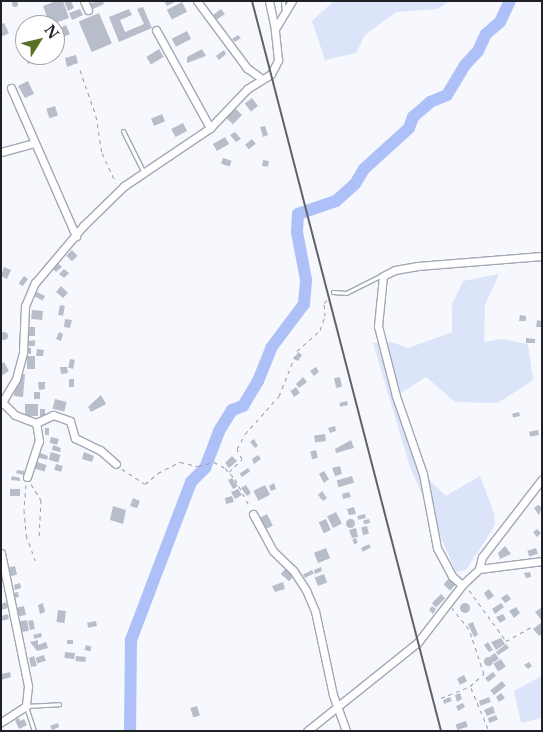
<!DOCTYPE html>
<html>
<head>
<meta charset="utf-8">
<style>
  body { margin:0 }
  #map { position:relative; width:543px; height:732px; overflow:hidden; background:#f6f8fe; font-family:"Libre Baskerville",serif }
  div>[style] { position:absolute }
  .green>* { inset:0; background:#dce4fa }
  .river>* { height:12px; margin:-6px; padding:0 6px; transform-origin:6px; border-radius:6px; background:#adc0f8 }
  .building>* { inset:0; background:#b8bdca; transform-origin:0 0 }
  .round { border-radius:50% }
  .path>* { height:1px; margin-top:-0.5px; transform-origin:0; background:repeating-linear-gradient(90deg,#9a9ca2 0 4px,transparent 0 8px) }
  .roads { filter:drop-shadow(1px 0 #a3a8b5) drop-shadow(-1px 0 #a3a8b5) drop-shadow(0 1px #a3a8b5) drop-shadow(0 -1px #a3a8b5) }
  .lane>* { height:3px; margin:-1.5px; padding:0 1.5px; transform-origin:1.5px; border-radius:1.5px; background:#fff }
  .street>* { height:7px; margin:-3.5px; padding:0 3.5px; transform-origin:3.5px; border-radius:3.5px; background:#fff }
  .rail>* { height:2px; margin:-1px; padding:0 1px; transform-origin:1px; border-radius:1px; background:#616268 }
  span { translate:-50% -50%; white-space:nowrap; text-align:center; line-height:1.15; -webkit-text-stroke:5px #fff; paint-order:stroke }
  .frame { position:absolute; inset:0; border:2px solid #202127; pointer-events:none }
  .north { position:absolute; left:15px; top:15px; width:50px; height:50px; box-sizing:border-box; background:#fff; border:1px solid #a6a6a9; border-radius:50%; rotate:54deg; font-size:14px; font-weight:700; line-height:20px; text-align:center; color:#202127 }
  .north::after { content:''; display:block; margin:auto; width:18px; height:22px; background:#587225; clip-path:polygon(50% 0,100% 100%,50% 72%,0 100%) }
</style>
</head>
<body>
<div id="map">
  <div class="green">
    <i style="clip-path:polygon(334px 1px,450px 1px,437px 9px,396px 12px,365px 35px,356px 53px,325px 60px,312px 21px)"></i>
    <i style="clip-path:polygon(499px 274px,485px 305px,484px 342px,502px 339px,528px 344px,533px 380px,498px 403px,455px 402px,426px 377px,396px 396px,423px 474px,446px 496px,480px 476px,494px 513px,495px 525px,466px 570px,456px 572px,410px 467px,373px 343px,392px 342px,408px 348px,452px 332px,452px 305px,463px 281px)"></i>
    <i style="clip-path:polygon(542px 676px,542px 718px,521px 723px,514px 691px)"></i>
  </div>
  <div class="river">
    <i style="left:130px;top:731px;width:91px;rotate:-89.4deg"></i>
    <i style="left:131px;top:640px;width:169px;rotate:-69.2deg"></i>
    <i style="left:191px;top:482px;width:20px;rotate:-45deg"></i>
    <i style="left:205px;top:468px;width:40px;rotate:-69deg"></i>
    <i style="left:219px;top:431px;width:25px;rotate:-58deg"></i>
    <i style="left:232px;top:410px;width:12px;rotate:-20deg"></i>
    <i style="left:243px;top:406px;width:29px;rotate:-59deg"></i>
    <i style="left:258px;top:381px;width:35px;rotate:-68deg"></i>
    <i style="left:271px;top:348px;width:55px;rotate:-53.1deg"></i>
    <i style="left:304px;top:304px;width:24px;rotate:-85deg"></i>
    <i style="left:306px;top:280px;width:49px;rotate:-100.6deg"></i>
    <i style="left:297px;top:232px;width:18px;rotate:-87deg"></i>
    <i style="left:298px;top:214px;width:40px;rotate:-18.9deg"></i>
    <i style="left:336px;top:201px;width:25px;rotate:-42deg"></i>
    <i style="left:355px;top:184px;width:17px;rotate:-59deg"></i>
    <i style="left:364px;top:169px;width:61px;rotate:-42.3deg"></i>
    <i style="left:409px;top:128px;width:12px;rotate:-70deg"></i>
    <i style="left:413px;top:117px;width:23px;rotate:-41deg"></i>
    <i style="left:430px;top:102px;width:18px;rotate:-22deg"></i>
    <i style="left:447px;top:95px;width:35px;rotate:-59deg"></i>
    <i style="left:465px;top:65px;width:19px;rotate:-47deg"></i>
    <i style="left:478px;top:51px;width:19px;rotate:-65deg"></i>
    <i style="left:486px;top:34px;width:18px;rotate:-41deg"></i>
    <i style="left:500px;top:22px;width:23px;rotate:-65deg"></i>
  </div>
  <div class="building">
    <i class="round" style="left:12px;top:1px;width:6px;height:6px"></i>
    <i style="clip-path:polygon(56px 1px,63px 1px,69px 18px,50px 25px,43px 6px)"></i>
    <i style="clip-path:polygon(64px 1px,71px 1px,74px 8px,68px 11px)"></i>
    <i style="clip-path:polygon(103px 1px,104px 4px,93px 9px,90px 3px)"></i>
    <i style="clip-path:polygon(164px 1px,177px 1px,167px 6px)"></i>
    <i style="left:182px;top:2px;width:11px;height:17px;rotate:63deg"></i>
    <i style="clip-path:polygon(143px 7px,152px 28px,119px 42px,109px 17px,129px 9px,132px 15px,120px 20px,125px 32px,144px 24px,137px 9px)"></i>
    <i style="clip-path:polygon(80px 9px,83px 15px,72px 20px,69px 13px)"></i>
    <i style="clip-path:polygon(221px 9px,225px 14px,216px 20px,213px 15px)"></i>
    <i style="left:99px;top:13px;width:33px;height:22px;rotate:67deg"></i>
    <i style="clip-path:polygon(35px 19px,37px 25px,28px 25px,27px 22px)"></i>
    <i style="clip-path:polygon(4px 23px,9px 33px,1px 37px,1px 24px)"></i>
    <i style="clip-path:polygon(66px 25px,70px 34px,58px 40px,55px 30px)"></i>
    <i style="left:187px;top:31px;width:9px;height:17px;rotate:63deg"></i>
    <i style="clip-path:polygon(238px 35px,241px 38px,235px 42px,232px 39px)"></i>
    <i style="clip-path:polygon(25px 48px,25px 55px,44px 57px,28px 64px,22px 49px)"></i>
    <i style="left:159px;top:49px;width:9px;height:15px;rotate:58deg"></i>
    <i style="clip-path:polygon(202px 49px,206px 56px,187px 63px,187px 57px)"></i>
    <i style="clip-path:polygon(224px 50px,226px 54px,219px 60px,216px 56px)"></i>
    <i style="clip-path:polygon(76px 55px,78px 63px,67px 67px,65px 58px)"></i>
    <i style="clip-path:polygon(28px 81px,34px 94px,25px 98px,18px 86px)"></i>
    <i style="left:252px;top:98px;width:10px;height:9px;rotate:53deg"></i>
    <i style="left:55px;top:106px;width:10px;height:9px;rotate:73deg"></i>
    <i style="left:235px;top:108px;width:10px;height:13px;rotate:45deg"></i>
    <i style="left:162px;top:114px;width:8px;height:12px;rotate:67deg"></i>
    <i style="left:183px;top:123px;width:9px;height:13px;rotate:63deg"></i>
    <i style="clip-path:polygon(265px 126px,268px 135px,263px 137px,260px 127px)"></i>
    <i style="clip-path:polygon(235px 132px,241px 139px,236px 142px,230px 135px)"></i>
    <i style="left:225px;top:137px;width:8px;height:14px;rotate:60deg"></i>
    <i style="left:252px;top:139px;width:6px;height:9px;rotate:51deg"></i>
    <i style="left:223px;top:158px;width:9px;height:6px;rotate:18deg"></i>
    <i style="left:263px;top:160px;width:6px;height:6px;rotate:9deg"></i>
    <i style="left:72px;top:250px;width:8px;height:8px;rotate:45deg"></i>
    <i style="clip-path:polygon(57px 262px,62px 267px,56px 272px,52px 268px)"></i>
    <i style="clip-path:polygon(4px 267px,11px 270px,7px 279px,1px 276px)"></i>
    <i style="clip-path:polygon(64px 269px,69px 273px,64px 278px,59px 274px)"></i>
    <i style="left:24px;top:276px;width:5px;height:9px;rotate:37deg"></i>
    <i style="clip-path:polygon(61px 286px,68px 293px,63px 298px,56px 292px)"></i>
    <i style="left:37px;top:292px;width:9px;height:5px;rotate:27deg"></i>
    <i style="left:60px;top:305px;width:5px;height:10px;rotate:11deg"></i>
    <i style="left:32px;top:310px;width:11px;height:9px;rotate:5deg"></i>
    <i style="clip-path:polygon(520px 315px,526px 316px,526px 321px,519px 321px)"></i>
    <i style="clip-path:polygon(65px 319px,72px 320px,70px 328px,64px 327px)"></i>
    <i style="clip-path:polygon(537px 320px,542px 321px,542px 327px,536px 327px)"></i>
    <i style="left:29px;top:327px;width:6px;height:9px"></i>
    <i class="round" style="left:0;top:332px;width:8px;height:8px"></i>
    <i style="clip-path:polygon(59px 332px,63px 334px,61px 341px,56px 339px)"></i>
    <i style="clip-path:polygon(526px 338px,535px 339px,535px 343px,526px 343px)"></i>
    <i style="clip-path:polygon(35px 340px,35px 346px,29px 346px,29px 341px)"></i>
    <i style="clip-path:polygon(25px 348px,31px 348px,31px 354px,25px 353px)"></i>
    <i style="clip-path:polygon(37px 349px,44px 350px,43px 356px,36px 356px)"></i>
    <i style="clip-path:polygon(298px 352px,302px 355px,298px 361px,294px 359px)"></i>
    <i style="left:27px;top:356px;width:8px;height:13px"></i>
    <i style="left:70px;top:359px;width:5px;height:9px;rotate:11deg"></i>
    <i style="clip-path:polygon(4px 362px,9px 371px,1px 376px,1px 364px)"></i>
    <i style="clip-path:polygon(60px 367px,67px 367px,68px 373px,61px 374px)"></i>
    <i style="clip-path:polygon(316px 367px,319px 372px,314px 376px,310px 371px)"></i>
    <i style="clip-path:polygon(20px 374px,25px 374px,23px 397px,14px 396px,15px 382px)"></i>
    <i style="clip-path:polygon(303px 377px,307px 382px,299px 388px,296px 384px)"></i>
    <i style="left:340px;top:377px;width:10px;height:6px;rotate:79deg"></i>
    <i style="left:69px;top:379px;width:5px;height:8px"></i>
    <i style="clip-path:polygon(38px 382px,45px 382px,45px 389px,39px 390px)"></i>
    <i style="clip-path:polygon(287px 385px,291px 391px,296px 387px,300px 393px,294px 397px)"></i>
    <i style="left:34px;top:392px;width:6px;height:7px"></i>
    <i style="clip-path:polygon(101px 395px,106px 404px,91px 412px,88px 407px)"></i>
    <i style="left:55px;top:399px;width:12px;height:10px;rotate:14deg"></i>
    <i style="left:347px;top:401px;width:4px;height:8px;rotate:76deg"></i>
    <i style="left:25px;top:404px;width:13px;height:12px"></i>
    <i style="left:40px;top:409px;width:5px;height:8px"></i>
    <i style="left:519px;top:412px;width:4px;height:7px;rotate:76deg"></i>
    <i style="clip-path:polygon(335px 426px,336px 431px,330px 433px,328px 428px)"></i>
    <i style="left:45px;top:428px;width:4px;height:7px"></i>
    <i style="left:538px;top:430px;width:5px;height:9px;rotate:79deg"></i>
    <i style="left:325px;top:434px;width:7px;height:11px;rotate:82deg"></i>
    <i style="left:51px;top:437px;width:8px;height:6px;rotate:14deg"></i>
    <i style="clip-path:polygon(254px 439px,258px 446px,255px 448px,250px 442px)"></i>
    <i style="clip-path:polygon(351px 440px,354px 448px,336px 453px,335px 449px)"></i>
    <i style="clip-path:polygon(53px 445px,61px 448px,60px 452px,52px 450px)"></i>
    <i style="left:316px;top:450px;width:8px;height:6px;rotate:76deg"></i>
    <i style="clip-path:polygon(38px 452px,48px 456px,47px 460px,37px 457px)"></i>
    <i style="left:51px;top:452px;width:10px;height:8px;rotate:17deg"></i>
    <i style="clip-path:polygon(84px 452px,94px 456px,92px 462px,82px 459px)"></i>
    <i style="clip-path:polygon(258px 455px,261px 459px,254px 464px,252px 459px)"></i>
    <i style="clip-path:polygon(232px 456px,237px 461px,229px 468px,225px 463px)"></i>
    <i style="left:37px;top:462px;width:10px;height:7px;rotate:17deg"></i>
    <i style="left:56px;top:464px;width:7px;height:6px;rotate:16deg"></i>
    <i style="clip-path:polygon(340px 466px,342px 474px,335px 476px,332px 468px)"></i>
    <i style="left:248px;top:468px;width:4px;height:10px;rotate:56deg"></i>
    <i style="clip-path:polygon(17px 470px,24px 471px,24px 475px,16px 473px)"></i>
    <i style="clip-path:polygon(324px 471px,329px 479px,324px 483px,319px 474px)"></i>
    <i style="clip-path:polygon(12px 476px,20px 478px,20px 481px,11px 480px)"></i>
    <i style="left:352px;top:476px;width:7px;height:16px;rotate:74deg"></i>
    <i style="clip-path:polygon(232px 478px,238px 486px,233px 489px,228px 480px)"></i>
    <i style="clip-path:polygon(274px 483px,276px 489px,271px 491px,269px 486px)"></i>
    <i style="clip-path:polygon(246px 485px,251px 493px,247px 496px,241px 488px)"></i>
    <i style="left:265px;top:485px;width:11px;height:13px;rotate:63deg"></i>
    <i style="left:10px;top:489px;width:10px;height:7px"></i>
    <i style="clip-path:polygon(238px 489px,242px 495px,235px 499px,231px 492px)"></i>
    <i style="clip-path:polygon(322px 491px,327px 498px,323px 501px,318px 495px)"></i>
    <i style="clip-path:polygon(349px 492px,351px 497px,343px 499px,342px 494px)"></i>
    <i style="clip-path:polygon(232px 496px,234px 502px,226px 504px,225px 498px)"></i>
    <i style="clip-path:polygon(133px 498px,140px 501px,137px 508px,130px 506px)"></i>
    <i style="clip-path:polygon(538px 505px,542px 507px,539px 515px,534px 508px)"></i>
    <i style="clip-path:polygon(113px 506px,126px 510px,123px 524px,110px 520px)"></i>
    <i style="clip-path:polygon(354px 507px,356px 514px,349px 515px,347px 509px)"></i>
    <i style="left:336px;top:512px;width:13px;height:10px;rotate:63deg"></i>
    <i style="left:267px;top:514px;width:13px;height:8px;rotate:63deg"></i>
    <i style="left:365px;top:514px;width:4px;height:8px;rotate:76deg"></i>
    <i class="round" style="left:345.5px;top:518.5px;width:9px;height:9px"></i>
    <i style="left:326px;top:519px;width:12px;height:8px;rotate:66deg"></i>
    <i style="left:369px;top:519px;width:4px;height:6px;rotate:76deg"></i>
    <i style="left:367px;top:526px;width:8px;height:6px;rotate:76deg"></i>
    <i style="clip-path:polygon(356px 528px,358px 537px,352px 538px,349px 530px)"></i>
    <i style="clip-path:polygon(537px 529px,541px 533px,537px 537px,533px 532px)"></i>
    <i style="left:356px;top:538px;width:5px;height:4px;rotate:68deg"></i>
    <i style="left:369px;top:544px;width:4px;height:9px;rotate:63deg"></i>
    <i style="clip-path:polygon(505px 546px,511px 554px,500px 559px,498px 553px)"></i>
    <i style="left:326px;top:548px;width:11px;height:13px;rotate:68deg"></i>
    <i style="left:536px;top:548px;width:6px;height:9px;rotate:72deg"></i>
    <i style="left:15px;top:566px;width:9px;height:9px;rotate:77deg"></i>
    <i style="clip-path:polygon(321px 567px,322px 571px,315px 574px,314px 570px)"></i>
    <i style="left:286px;top:568px;width:11px;height:8px;rotate:41deg"></i>
    <i style="left:312px;top:570px;width:4px;height:10px;rotate:63deg"></i>
    <i style="clip-path:polygon(530px 572px,531px 577px,526px 578px,524px 573px)"></i>
    <i style="left:324px;top:574px;width:9px;height:10px;rotate:69deg"></i>
    <i style="left:450px;top:577px;width:9px;height:10px;rotate:41deg"></i>
    <i style="clip-path:polygon(283px 582px,285px 589px,275px 592px,272px 586px)"></i>
    <i style="clip-path:polygon(20px 583px,21px 588px,15px 590px,14px 585px)"></i>
    <i style="clip-path:polygon(489px 589px,494px 596px,488px 600px,484px 593px)"></i>
    <i style="left:18px;top:592px;width:5px;height:6px;rotate:79deg"></i>
    <i style="left:441px;top:594px;width:6px;height:13px;rotate:45deg"></i>
    <i style="clip-path:polygon(507px 594px,511px 599px,505px 603px,501px 598px)"></i>
    <i style="clip-path:polygon(6px 602px,8px 608px,1px 610px,1px 604px)"></i>
    <i class="round" style="left:460px;top:603px;width:10px;height:10px"></i>
    <i style="clip-path:polygon(43px 603px,45px 612px,40px 614px,38px 605px)"></i>
    <i style="clip-path:polygon(501px 603px,504px 607px,495px 614px,492px 609px)"></i>
    <i style="left:24px;top:606px;width:9px;height:10px;rotate:77deg"></i>
    <i style="clip-path:polygon(432px 606px,436px 609px,433px 614px,429px 610px)"></i>
    <i style="clip-path:polygon(516px 607px,520px 613px,514px 618px,509px 611px)"></i>
    <i style="clip-path:polygon(541px 608px,542px 610px,542px 621px,535px 612px)"></i>
    <i style="left:58px;top:610px;width:8px;height:12px;rotate:7deg"></i>
    <i style="clip-path:polygon(8px 614px,9px 619px,1px 621px,1px 616px)"></i>
    <i style="clip-path:polygon(503px 614px,506px 619px,500px 623px,496px 617px)"></i>
    <i style="left:27px;top:620px;width:11px;height:11px;rotate:80deg"></i>
    <i style="left:33px;top:620px;width:9px;height:5px;rotate:77deg"></i>
    <i style="left:96px;top:621px;width:5px;height:9px;rotate:79deg"></i>
    <i style="clip-path:polygon(473px 622px,478px 635px,474px 637px,468px 624px)"></i>
    <i style="clip-path:polygon(542px 622px,542px 634px,539px 636px,533px 629px)"></i>
    <i style="left:41px;top:633px;width:4px;height:8px;rotate:76deg"></i>
    <i style="clip-path:polygon(501px 638px,505px 644px,496px 650px,491px 642px)"></i>
    <i style="clip-path:polygon(38px 640px,38px 645px,46px 642px,48px 648px,37px 651px,30px 642px)"></i>
    <i style="left:67px;top:640px;width:6px;height:4px"></i>
    <i style="clip-path:polygon(488px 642px,493px 650px,489px 652px,484px 645px)"></i>
    <i style="clip-path:polygon(506px 644px,509px 648px,498px 655px,496px 652px)"></i>
    <i style="left:86px;top:645px;width:6px;height:5px;rotate:18deg"></i>
    <i style="left:65px;top:652px;width:10px;height:6px;rotate:6deg"></i>
    <i style="left:495px;top:653px;width:7px;height:6px;rotate:56deg"></i>
    <i style="left:44px;top:655px;width:6px;height:9px;rotate:72deg"></i>
    <i style="clip-path:polygon(34px 656px,37px 666px,31px 667px,29px 658px)"></i>
    <i style="left:76px;top:656px;width:10px;height:5px;rotate:6deg"></i>
    <i class="round" style="left:483.5px;top:656.5px;width:9px;height:9px"></i>
    <i style="left:501px;top:659px;width:9px;height:9px;rotate:58deg"></i>
    <i style="clip-path:polygon(529px 662px,532px 666px,528px 669px,524px 665px)"></i>
    <i style="clip-path:polygon(10px 672px,11px 677px,1px 680px,1px 674px)"></i>
    <i style="left:493px;top:672px;width:5px;height:10px;rotate:53deg"></i>
    <i style="left:464px;top:675px;width:7px;height:8px;rotate:63deg"></i>
    <i style="left:502px;top:681px;width:6px;height:15px;rotate:51deg"></i>
    <i style="clip-path:polygon(460px 693px,462px 699px,457px 702px,455px 695px)"></i>
    <i style="clip-path:polygon(501px 693px,505px 698px,499px 702px,496px 697px)"></i>
    <i style="clip-path:polygon(450px 697px,452px 701px,444px 704px,443px 700px)"></i>
    <i style="left:489px;top:697px;width:5px;height:11px;rotate:68deg"></i>
    <i style="clip-path:polygon(463px 703px,465px 707px,458px 711px,456px 706px)"></i>
    <i style="left:197px;top:706px;width:10px;height:7px;rotate:73deg"></i>
    <i style="clip-path:polygon(493px 706px,495px 713px,487px 716px,484px 710px)"></i>
    <i style="left:496px;top:715px;width:5px;height:9px;rotate:68deg"></i>
    <i style="clip-path:polygon(19px 718px,20px 721px,24px 719px,27px 725px,19px 729px,15px 720px)"></i>
    <i style="left:466px;top:721px;width:6px;height:11px;rotate:72deg"></i>
    <i style="clip-path:polygon(58px 723px,59px 727px,52px 730px,50px 726px)"></i>
  </div>
  <div class="path">
    <i style="left:80px;top:70px;width:49px;rotate:70.8deg"></i>
    <i style="left:96px;top:116px;width:37px;rotate:81deg"></i>
    <i style="left:102px;top:153px;width:33px;rotate:65deg"></i>
    <i style="left:122px;top:469px;width:27px;rotate:33deg"></i>
    <i style="left:145px;top:484px;width:17px;rotate:-40deg"></i>
    <i style="left:158px;top:473px;width:25px;rotate:-27deg"></i>
    <i style="left:180px;top:462px;width:18px;rotate:13deg"></i>
    <i style="left:198px;top:466px;width:16px;rotate:-14deg"></i>
    <i style="left:214px;top:462px;width:13px;rotate:29deg"></i>
    <i style="left:225px;top:468px;width:15px;rotate:48deg"></i>
    <i style="left:235px;top:479px;width:32px;rotate:62deg"></i>
    <i style="left:229px;top:472px;width:18px;rotate:-45deg"></i>
    <i style="left:242px;top:459px;width:11px;rotate:-117deg"></i>
    <i style="left:237px;top:449px;width:17px;rotate:-62deg"></i>
    <i style="left:245px;top:434px;width:51px;rotate:-48.2deg"></i>
    <i style="left:279px;top:396px;width:48px;rotate:-68.2deg"></i>
    <i style="left:297px;top:351px;width:31px;rotate:-42deg"></i>
    <i style="left:320px;top:330px;width:15px;rotate:-70deg"></i>
    <i style="left:325px;top:316px;width:13px;rotate:-94deg"></i>
    <i style="left:324px;top:303px;width:8px;rotate:-45deg"></i>
    <i style="left:31px;top:484px;width:19px;rotate:58deg"></i>
    <i style="left:41px;top:500px;width:38px;rotate:93deg"></i>
    <i style="left:26px;top:485px;width:25px;rotate:95deg"></i>
    <i style="left:24px;top:510px;width:25px;rotate:85deg"></i>
    <i style="left:26px;top:535px;width:27px;rotate:70deg"></i>
    <i style="left:469px;top:590px;width:63px;rotate:54deg"></i>
    <i style="left:506px;top:641px;width:29px;rotate:-29deg"></i>
    <i style="left:471px;top:688px;width:47px;rotate:67.3deg"></i>
    <i style="left:441px;top:698px;width:31px;rotate:-22deg"></i>
    <i style="left:470px;top:686px;width:18px;rotate:-41deg"></i>
    <i style="left:484px;top:674px;width:47px;rotate:-108.4deg"></i>
    <i style="left:469px;top:629px;width:27px;rotate:-129deg"></i>
    <i style="left:494px;top:731px;width:8px"></i>
  </div>
  <div class="roads">
    <div class="lane">
      <i style="left:283px;top:1px;width:9px;rotate:84deg"></i>
      <i style="left:123px;top:131px;width:45px;rotate:63.4deg"></i>
      <i style="left:333px;top:292px;width:13px;rotate:4deg"></i>
      <i style="left:346px;top:293px;width:40px;rotate:-26.6deg"></i>
      <i style="left:34px;top:731px;width:26px;rotate:-108deg"></i>
      <i style="left:26px;top:706px;width:33px;rotate:-3deg"></i>
    </div>
    <div class="street">
      <i style="left:84px;top:1px;width:10px;rotate:66deg"></i>
      <i style="left:197px;top:1px;width:84px;rotate:53.3deg"></i>
      <i style="left:247px;top:68px;width:17px;rotate:36deg"></i>
      <i style="left:269px;top:1px;width:29px;rotate:78deg"></i>
      <i style="left:156px;top:30px;width:112px;rotate:61.1deg"></i>
      <i style="left:11px;top:88px;width:162px;rotate:66.3deg"></i>
      <i style="left:1px;top:152px;width:34px;rotate:-15deg"></i>
      <i style="left:2px;top:402px;width:18px;rotate:45deg"></i>
      <i style="left:15px;top:415px;width:22px;rotate:21deg"></i>
      <i style="left:36px;top:423px;width:19px;rotate:-25deg"></i>
      <i style="left:53px;top:415px;width:18px;rotate:19deg"></i>
      <i style="left:70px;top:421px;width:18px;rotate:74deg"></i>
      <i style="left:75px;top:438px;width:28px;rotate:26deg"></i>
      <i style="left:100px;top:450px;width:21px;rotate:41deg"></i>
      <i style="left:1px;top:404px;width:29px;rotate:-59deg"></i>
      <i style="left:16px;top:379px;width:28px;rotate:-75deg"></i>
      <i style="left:23px;top:352px;width:46px;rotate:-87.5deg"></i>
      <i style="left:25px;top:306px;width:25px;rotate:-67deg"></i>
      <i style="left:35px;top:283px;width:75px;rotate:-49.9deg"></i>
      <i style="left:83px;top:226px;width:57px;rotate:-44.3deg"></i>
      <i style="left:124px;top:186px;width:104px;rotate:-34deg"></i>
      <i style="left:210px;top:128px;width:54px;rotate:-46.5deg"></i>
      <i style="left:247px;top:89px;width:28px;rotate:-32deg"></i>
      <i style="left:271px;top:74px;width:16px;rotate:-63deg"></i>
      <i style="left:278px;top:60px;width:31px;rotate:-96deg"></i>
      <i style="left:275px;top:29px;width:33px;rotate:-59deg"></i>
      <i style="left:27px;top:477px;width:38px;rotate:-72deg"></i>
      <i style="left:39px;top:441px;width:18px;rotate:-99deg"></i>
      <i style="left:253px;top:514px;width:42px;rotate:61.6deg"></i>
      <i style="left:273px;top:551px;width:28px;rotate:44deg"></i>
      <i style="left:293px;top:570px;width:24px;rotate:57deg"></i>
      <i style="left:306px;top:590px;width:23px;rotate:67deg"></i>
      <i style="left:315px;top:611px;width:86px;rotate:77.9deg"></i>
      <i style="left:333px;top:695px;width:38px;rotate:70deg"></i>
      <i style="left:1px;top:553px;width:136px;rotate:78.5deg"></i>
      <i style="left:28px;top:686px;width:20px;rotate:96deg"></i>
      <i style="left:26px;top:706px;width:30px;rotate:147deg"></i>
      <i style="left:479px;top:569px;width:64px;rotate:-7.2deg"></i>
      <i style="left:462px;top:585px;width:13px;rotate:-138deg"></i>
      <i style="left:452px;top:576px;width:32px;rotate:-118deg"></i>
      <i style="left:437px;top:548px;width:75px;rotate:-100.7deg"></i>
      <i style="left:423px;top:474px;width:83px;rotate:-109.1deg"></i>
      <i style="left:396px;top:396px;width:72px;rotate:-104.4deg"></i>
      <i style="left:378px;top:326px;width:50px;rotate:-84.3deg"></i>
      <i style="left:383px;top:276px;width:13px;rotate:-27deg"></i>
      <i style="left:395px;top:270px;width:23px;rotate:-10deg"></i>
      <i style="left:418px;top:266px;width:124px;rotate:-4.6deg"></i>
      <i style="left:307px;top:731px;width:142px;rotate:-38.7deg"></i>
      <i style="left:418px;top:642px;width:72px;rotate:-52.3deg"></i>
      <i style="left:462px;top:585px;width:23px;rotate:-43deg"></i>
      <i style="left:479px;top:569px;width:12px;rotate:-76deg"></i>
      <i style="left:482px;top:557px;width:98px;rotate:-52.4deg"></i>
    </div>
  </div>
  <div class="rail">
    <i style="left:252px;top:1px;width:754px;rotate:75.48deg"></i>
  </div>
  <div class="frame"></div>
  <div class="north">N</div>
</div>
</body>
</html>
